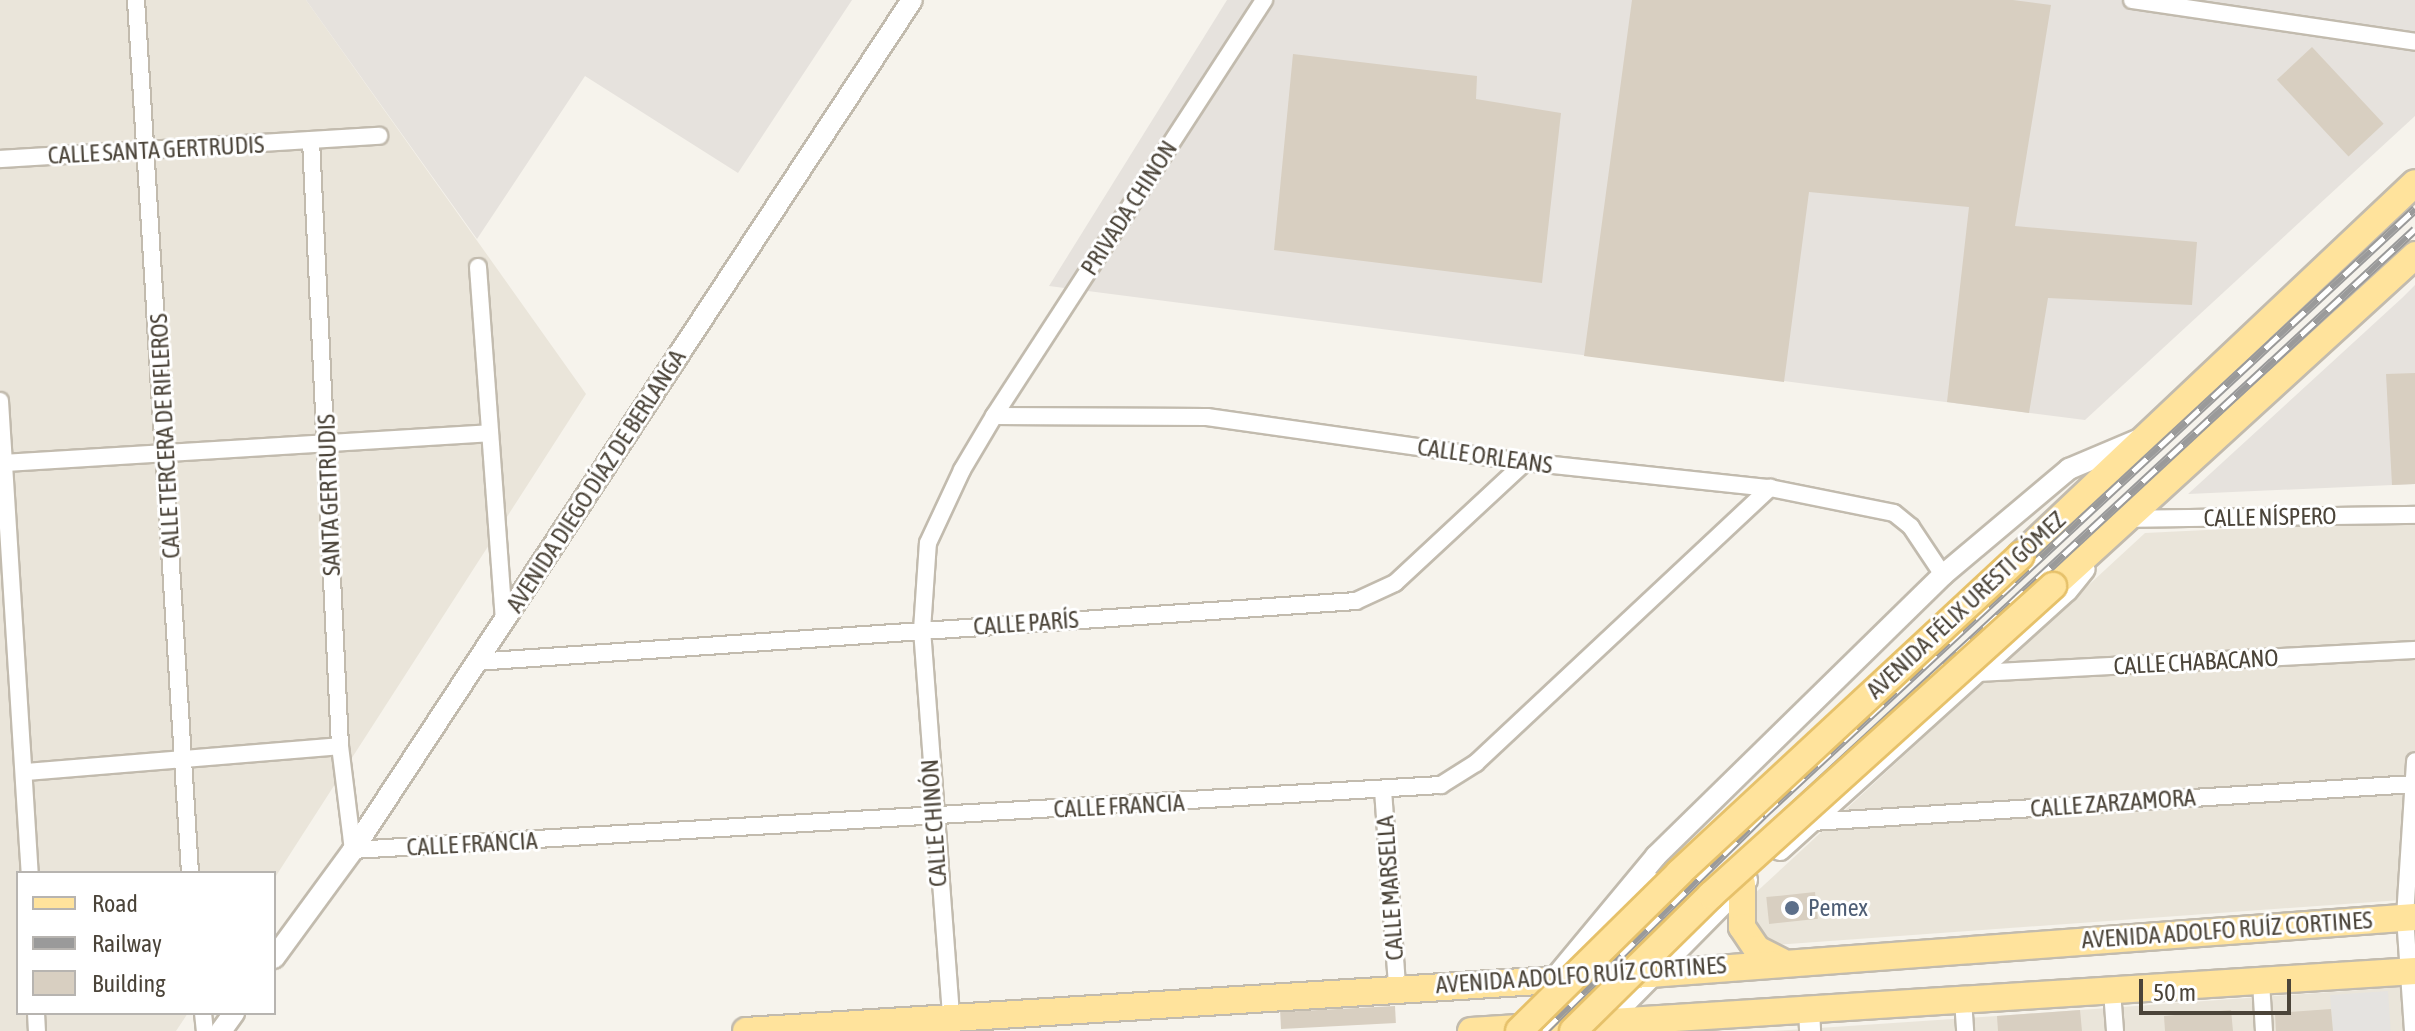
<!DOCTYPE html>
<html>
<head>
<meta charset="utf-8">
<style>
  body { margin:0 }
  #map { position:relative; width:2415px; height:1031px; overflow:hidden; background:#f6f3ec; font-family:"Asap Condensed",sans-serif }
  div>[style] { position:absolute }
  .residential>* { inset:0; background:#eae5da }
  .industrial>* { inset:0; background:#e6e2dd }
  .parking>* { inset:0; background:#e5e3e0; transform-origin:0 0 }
  .building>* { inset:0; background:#d8cfc1; transform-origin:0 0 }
  .roads { filter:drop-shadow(2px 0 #c2bbae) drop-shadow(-2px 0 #c2bbae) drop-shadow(0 2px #c2bbae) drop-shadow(0 -2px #c2bbae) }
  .minor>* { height:16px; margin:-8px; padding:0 8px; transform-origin:8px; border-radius:8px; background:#fff }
  .tertiary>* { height:20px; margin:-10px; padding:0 10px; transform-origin:10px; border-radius:10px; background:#fff }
  .primary>* { height:26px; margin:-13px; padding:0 13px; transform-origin:13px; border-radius:13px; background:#ffe39c }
  .rail>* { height:9px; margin-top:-4.5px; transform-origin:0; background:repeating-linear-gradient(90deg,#fff 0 18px,#9a9a9a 0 36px); box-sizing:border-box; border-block:2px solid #9a9a9a }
  .bridges { filter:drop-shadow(2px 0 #e6c16a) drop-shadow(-2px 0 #e6c16a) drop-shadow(0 2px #e6c16a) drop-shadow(0 -2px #e6c16a) }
  .primary-bridge>* { height:26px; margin:-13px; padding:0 13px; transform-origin:13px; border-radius:13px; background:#ffe39c }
  .dots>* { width:22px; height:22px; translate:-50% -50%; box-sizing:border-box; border:4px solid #fff; border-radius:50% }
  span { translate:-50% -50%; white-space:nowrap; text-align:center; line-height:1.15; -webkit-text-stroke:6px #fff; paint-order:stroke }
  .street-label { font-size:24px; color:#4b4439 }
  .service-label { font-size:24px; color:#4e5e75 }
  .left { translate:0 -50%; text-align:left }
  .legend { position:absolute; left:16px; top:871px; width:260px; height:144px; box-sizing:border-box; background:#fff; border:2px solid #b7b4b0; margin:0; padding:10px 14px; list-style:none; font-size:24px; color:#4b4439 }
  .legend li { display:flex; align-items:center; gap:16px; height:40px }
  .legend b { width:40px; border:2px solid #b7b4b0 }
  .scale { position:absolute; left:2139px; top:979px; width:152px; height:36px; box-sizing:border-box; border:4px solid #4b4439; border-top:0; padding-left:10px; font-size:24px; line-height:28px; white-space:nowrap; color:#4b4439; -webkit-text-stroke:6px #fff; paint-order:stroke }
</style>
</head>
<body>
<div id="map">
  <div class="residential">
    <i style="clip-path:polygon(0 0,306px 0,586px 394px,274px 879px,274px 873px,18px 873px,18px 1013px,188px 1013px,176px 1031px,0 1031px)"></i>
    <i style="clip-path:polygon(2415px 520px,2415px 899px,1773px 945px,1762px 940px,1753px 925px,1752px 896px,2145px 533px)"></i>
    <i style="clip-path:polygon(2415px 986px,2415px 1031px,1773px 1031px,1997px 1016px)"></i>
  </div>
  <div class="industrial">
    <i style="clip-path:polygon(306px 0,852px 0,738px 173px,585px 76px,477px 239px)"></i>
    <i style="clip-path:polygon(1227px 0,2415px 0,2415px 116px,2085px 420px,1049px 286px)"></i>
    <i style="clip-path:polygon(2415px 285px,2415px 484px,2188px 494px,2402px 298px)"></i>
  </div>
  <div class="parking">
    <i style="left:2388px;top:991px;width:40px;height:58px;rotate:86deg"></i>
  </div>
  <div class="building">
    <i style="clip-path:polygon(1632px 0,2013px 0,2051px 5px,2015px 226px,2197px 242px,2192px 305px,2048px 298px,2029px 413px,1947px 402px,1969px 207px,1809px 192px,1784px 382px,1584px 356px)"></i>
    <i style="left:2312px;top:47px;width:105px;height:48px;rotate:47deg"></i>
    <i style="clip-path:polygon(1293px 54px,1477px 76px,1476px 99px,1561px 113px,1542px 283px,1274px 250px)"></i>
    <i style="clip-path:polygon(2415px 373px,2415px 484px,2392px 485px,2386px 374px)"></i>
    <i style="left:1815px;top:892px;width:27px;height:49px;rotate:84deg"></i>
    <i style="left:1395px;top:1006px;width:17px;height:115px;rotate:87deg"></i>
    <i style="clip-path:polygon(2331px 1009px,2333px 1031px,2276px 1031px,2275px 1013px)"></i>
    <i style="clip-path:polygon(2080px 1010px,2082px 1031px,1998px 1031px,1997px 1016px)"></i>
    <i style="clip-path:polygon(2231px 1010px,2233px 1031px,2165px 1031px,2164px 1016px)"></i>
  </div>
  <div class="roads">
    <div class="minor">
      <i style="left:136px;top:0;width:875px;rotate:86.46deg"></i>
      <i style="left:2132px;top:0;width:286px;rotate:8.4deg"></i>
      <i style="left:311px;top:140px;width:607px;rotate:87.26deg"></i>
      <i style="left:340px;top:746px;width:105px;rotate:82.9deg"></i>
      <i style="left:353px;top:850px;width:1090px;rotate:-3.42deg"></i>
      <i style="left:1441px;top:785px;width:41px;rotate:-32.2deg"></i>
      <i style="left:1476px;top:763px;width:403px;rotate:-43.1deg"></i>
      <i style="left:0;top:159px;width:380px;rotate:-3.5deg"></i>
      <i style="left:478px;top:267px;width:355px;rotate:85.8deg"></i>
      <i style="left:0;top:401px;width:473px;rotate:86.4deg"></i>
      <i style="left:994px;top:416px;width:213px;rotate:0.3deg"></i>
      <i style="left:1207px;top:417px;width:321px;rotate:8.1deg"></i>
      <i style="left:1525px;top:462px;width:246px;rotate:6.1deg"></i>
      <i style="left:1770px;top:488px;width:126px;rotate:11.4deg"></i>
      <i style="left:1894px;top:513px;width:22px;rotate:39deg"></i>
      <i style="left:1911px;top:527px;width:58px;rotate:56.3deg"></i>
      <i style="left:4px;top:463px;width:486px;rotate:-3.5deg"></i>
      <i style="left:2125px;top:519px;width:290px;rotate:-0.8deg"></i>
      <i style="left:475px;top:662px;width:883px;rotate:-3.96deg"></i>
      <i style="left:1356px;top:601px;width:43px;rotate:-24.8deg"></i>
      <i style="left:1395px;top:583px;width:178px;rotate:-42.9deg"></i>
      <i style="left:1976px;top:673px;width:440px;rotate:-3deg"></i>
      <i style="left:25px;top:772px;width:316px;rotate:-4.7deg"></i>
      <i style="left:1383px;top:790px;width:196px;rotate:85.9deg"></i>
      <i style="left:1812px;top:822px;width:604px;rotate:-3.61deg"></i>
      <i style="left:2261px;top:982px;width:49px;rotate:86.5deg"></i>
      <i style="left:2112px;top:991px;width:40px;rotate:85.7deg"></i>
      <i style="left:1963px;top:1000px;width:31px;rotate:86deg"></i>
      <i style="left:36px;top:1013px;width:18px;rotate:87deg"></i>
      <i style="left:203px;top:1013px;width:18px;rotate:84deg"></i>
      <i style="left:951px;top:1015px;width:386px;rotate:-94.3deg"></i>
      <i style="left:922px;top:630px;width:87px;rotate:-86.1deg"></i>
      <i style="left:928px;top:543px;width:81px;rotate:-65deg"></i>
      <i style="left:962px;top:470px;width:63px;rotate:-59.3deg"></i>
      <i style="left:994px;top:416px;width:496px;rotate:-57deg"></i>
      <i style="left:2413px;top:1031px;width:114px;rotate:-94deg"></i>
      <i style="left:2405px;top:917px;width:156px;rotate:-86.3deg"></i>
    </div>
    <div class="tertiary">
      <i style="left:1780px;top:850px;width:387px;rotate:-42.1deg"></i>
      <i style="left:2067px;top:591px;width:28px;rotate:-51deg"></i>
      <i style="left:1654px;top:883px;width:27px;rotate:62deg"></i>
      <i style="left:1667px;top:907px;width:36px;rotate:19deg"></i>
      <i style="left:274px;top:958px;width:134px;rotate:-53.8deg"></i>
      <i style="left:353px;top:850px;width:1017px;rotate:-56.67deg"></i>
      <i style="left:1549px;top:985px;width:168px;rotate:-50.3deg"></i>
      <i style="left:1656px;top:856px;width:402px;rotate:-44.4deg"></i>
      <i style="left:1943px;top:575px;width:165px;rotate:-40.1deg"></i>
      <i style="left:2069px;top:469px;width:77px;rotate:-22.9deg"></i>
      <i style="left:1809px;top:1010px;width:21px;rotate:87deg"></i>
      <i style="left:1601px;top:1028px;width:208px;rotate:-45.4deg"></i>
      <i style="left:221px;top:1031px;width:22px;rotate:-54deg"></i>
    </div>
    <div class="primary">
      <i style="left:2020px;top:556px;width:543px;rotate:-43.36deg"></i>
      <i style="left:2053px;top:586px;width:491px;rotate:-42.4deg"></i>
      <i style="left:1742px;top:884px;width:43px;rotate:90deg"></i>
      <i style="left:1742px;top:927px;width:27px;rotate:56deg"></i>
      <i style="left:1757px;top:949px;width:27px;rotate:27deg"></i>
      <i style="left:746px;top:1031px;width:906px;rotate:-3.61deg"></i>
      <i style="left:1650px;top:974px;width:767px;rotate:-4.26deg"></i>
      <i style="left:1471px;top:1031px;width:946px;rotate:-3.64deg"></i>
    </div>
  </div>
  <div class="rail">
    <i style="left:1544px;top:1031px;width:309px;rotate:-44.6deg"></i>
    <i style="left:1764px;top:814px;width:889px;rotate:-42.9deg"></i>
    <i style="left:1561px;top:1031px;width:296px;rotate:-44.3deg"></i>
    <i style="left:1773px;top:824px;width:875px;rotate:-42.82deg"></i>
  </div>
  <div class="bridges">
    <div class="primary-bridge">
      <i style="left:1519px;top:1031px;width:225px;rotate:-44.6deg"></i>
      <i style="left:1679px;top:873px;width:466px;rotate:-42.9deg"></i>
      <i style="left:1573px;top:1031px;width:194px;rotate:-44.6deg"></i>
      <i style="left:1711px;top:895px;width:461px;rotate:-42.1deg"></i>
    </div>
  </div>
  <div class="dots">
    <i style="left:1792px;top:908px;background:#5c6f8a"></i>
  </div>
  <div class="street-label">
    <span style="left:156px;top:150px;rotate:-3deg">CALLE SANTA GERTRUDIS</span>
    <span style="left:1129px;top:208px;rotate:-57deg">PRIVADA CHINON</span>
    <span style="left:165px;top:436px;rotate:-93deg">CALLE TERCERA DE RIFLEROS</span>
    <span style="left:1485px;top:456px;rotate:8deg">CALLE ORLEANS</span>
    <span style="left:596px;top:481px;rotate:-57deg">AVENIDA DIEGO DÍAZ DE BERLANGA</span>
    <span style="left:329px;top:495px;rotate:-92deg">SANTA GERTRUDIS</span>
    <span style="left:2270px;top:517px;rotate:-1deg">CALLE NÍSPERO</span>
    <span style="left:1966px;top:605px;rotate:-43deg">AVENIDA FÉLIX URESTI GÓMEZ</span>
    <span style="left:1026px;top:623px;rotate:-4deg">CALLE PARÍS</span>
    <span style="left:2196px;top:662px;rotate:-3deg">CALLE CHABACANO</span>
    <span style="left:2113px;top:803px;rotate:-4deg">CALLE ZARZAMORA</span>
    <span style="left:1119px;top:806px;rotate:-3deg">CALLE FRANCIA</span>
    <span style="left:934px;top:823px;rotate:-94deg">CALLE CHINÓN</span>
    <span style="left:472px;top:844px;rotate:-3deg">CALLE FRANCIA</span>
    <span style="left:1390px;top:888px;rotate:-94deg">CALLE MARSELLA</span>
    <span style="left:2227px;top:930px;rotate:-4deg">AVENIDA ADOLFO RUÍZ CORTINES</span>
    <span style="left:1581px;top:975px;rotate:-4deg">AVENIDA ADOLFO RUÍZ CORTINES</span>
  </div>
  <div class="service-label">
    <span class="left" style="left:1808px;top:908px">Pemex</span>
  </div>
  <ul class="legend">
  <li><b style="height:10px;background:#ffe39c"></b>Road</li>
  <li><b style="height:10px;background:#9a9a9a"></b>Railway</li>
  <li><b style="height:22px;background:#d8cfc1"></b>Building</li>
  </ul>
  <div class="scale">50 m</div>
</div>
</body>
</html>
